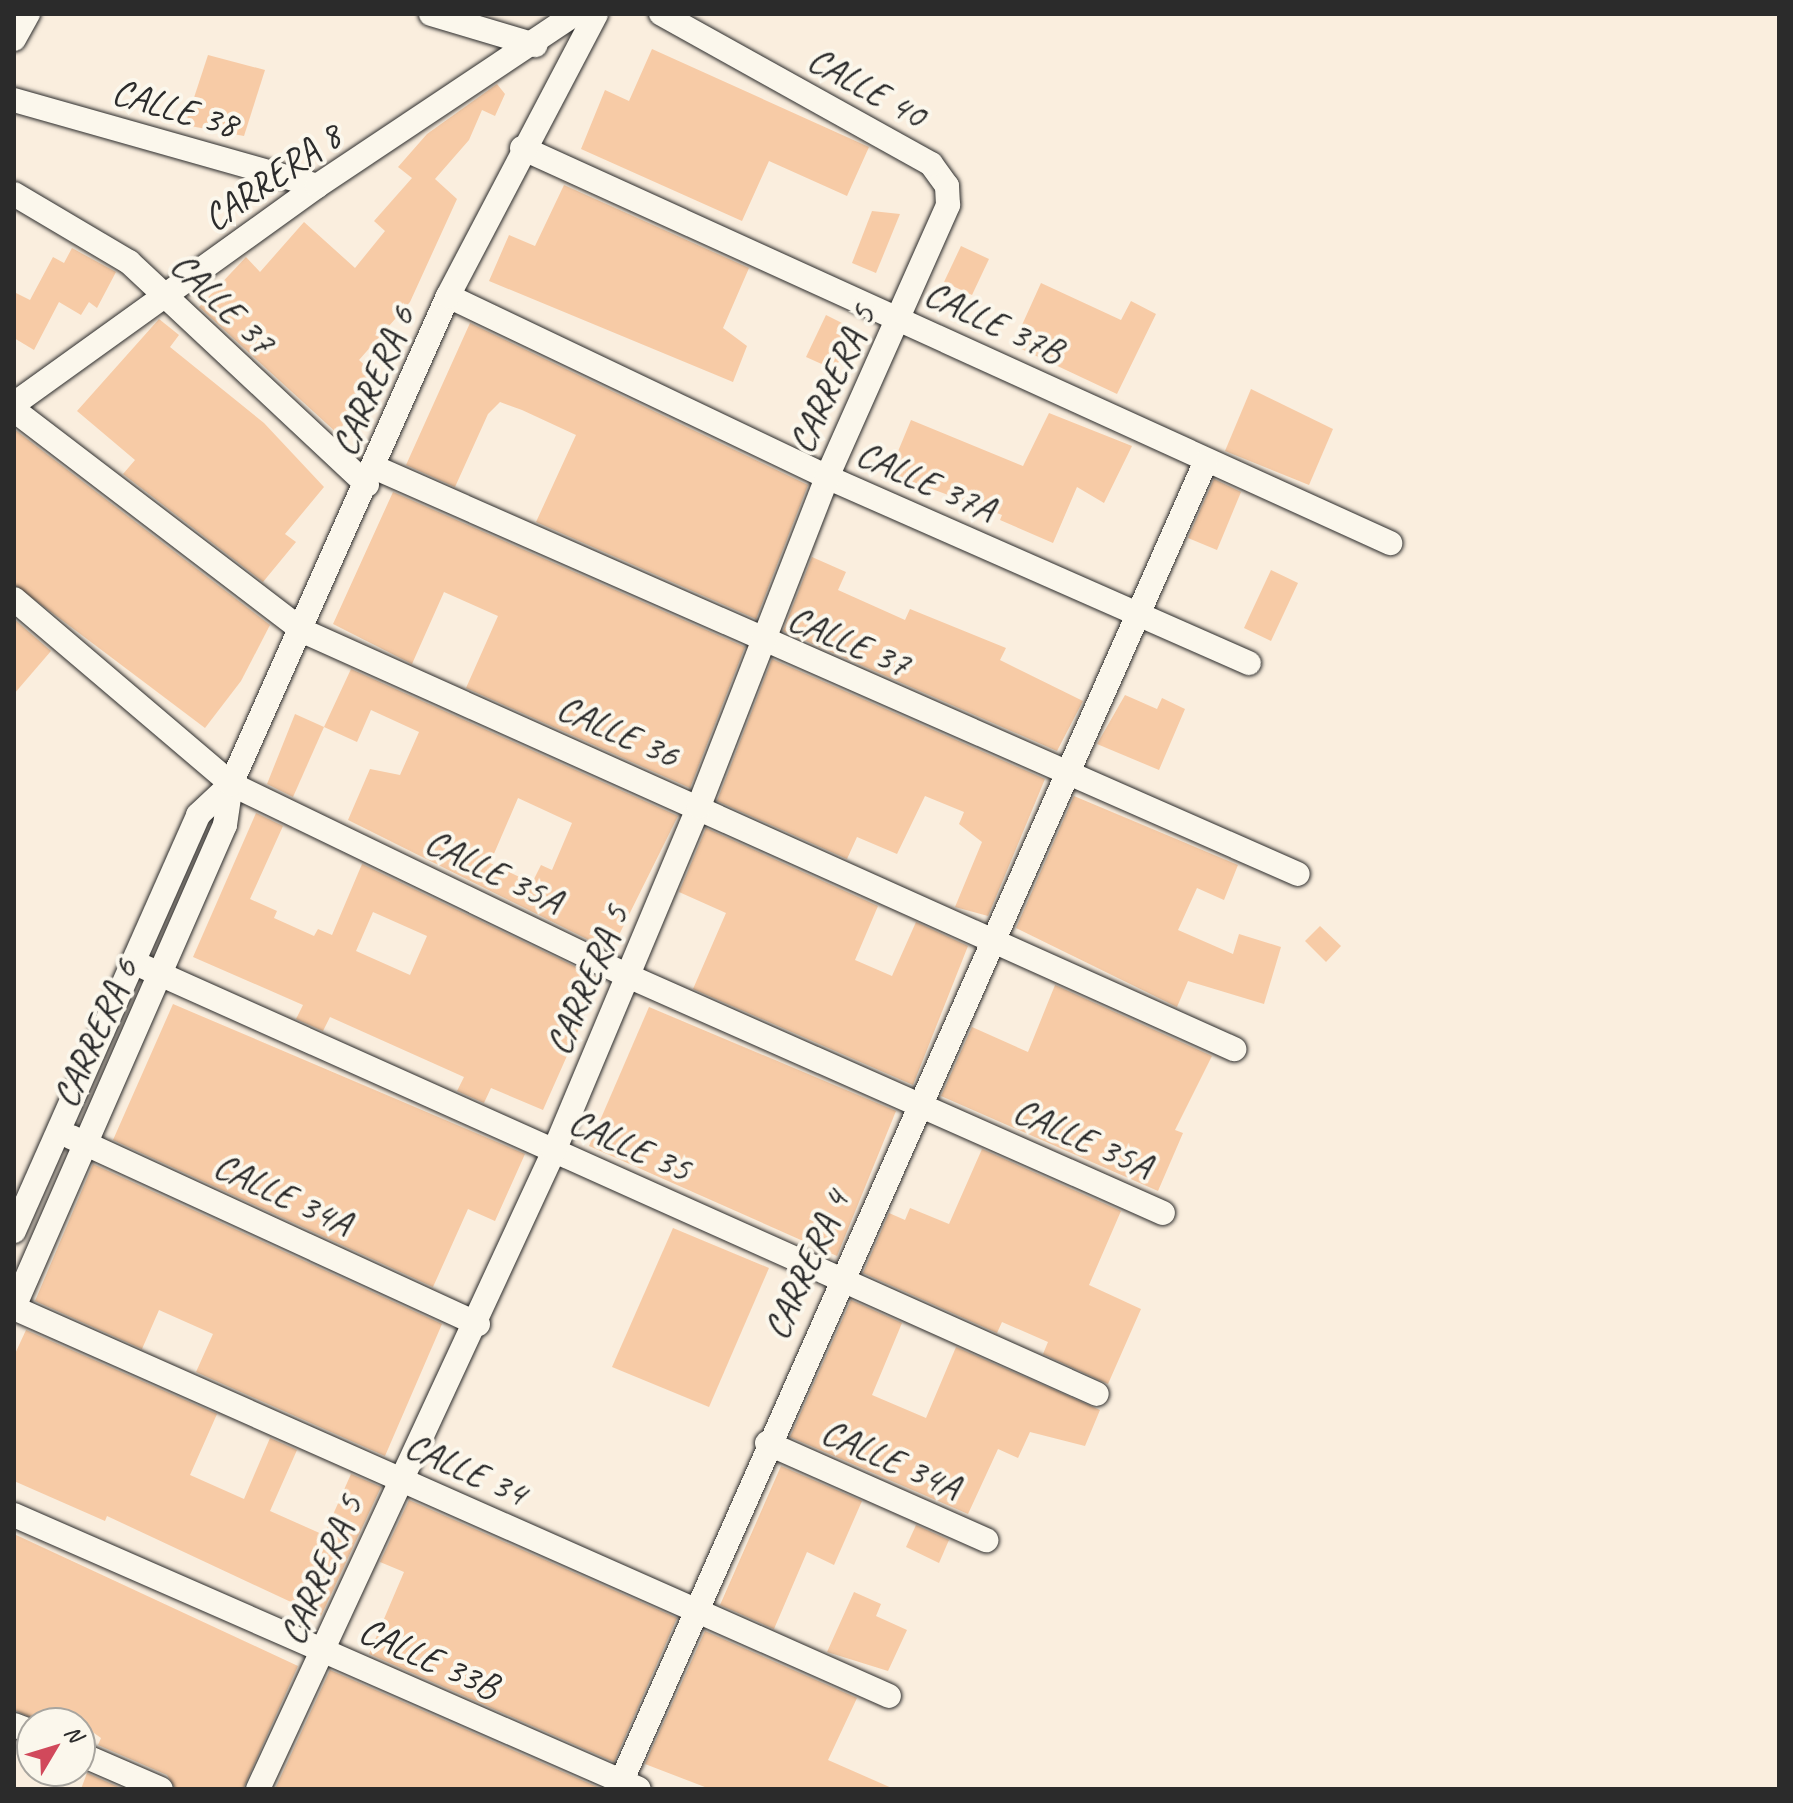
<!DOCTYPE html>
<style>
body{margin:0}
#map{position:relative;width:1793px;height:1803px;overflow:hidden;background:#faeede;font-family:Caveat,sans-serif}
div>[style]{position:absolute}
.building>*{inset:0;background:#f7cba6}
.roads{filter:drop-shadow(0 0 2px #2b2b2b) drop-shadow(0 0 2px #2b2b2b)}
.minor>*{height:24px;margin:-12px;padding:0 12px;transform-origin:12px;border-radius:12px;background:#fbf7ec}
span{translate:-50% -50%;white-space:nowrap;text-align:center;line-height:1.15;-webkit-text-stroke:8px #fbf7ec;paint-order:stroke}
.street-label{font-size:38px;color:#2b2b2b}
.frame{position:absolute;inset:0;border:16px solid #2b2b2b;pointer-events:none}
.north{position:absolute;left:16px;top:1707px;width:80px;height:80px;box-sizing:border-box;background:#fbf7ec;border:2px solid #a8a59f;border-radius:50%;rotate:52deg;font-size:22px;font-weight:700;line-height:32px;text-align:center;color:#2b2b2b}
.north::after{content:'';display:block;margin:auto;width:28px;height:36px;background:#d1495b;clip-path:polygon(50% 0,100% 100%,50% 72%,0 100%)}
</style>
<div id="map">
<div class="building">
<i style="clip-path:polygon(652px 49px,869px 147px,847px 196px,769px 161px,742px 221px,581px 149px,605px 90px,629px 101px)"></i>
<i style="clip-path:polygon(208px 55px,265px 70px,244px 136px,185px 125px)"></i>
<i style="clip-path:polygon(497px 84px,505px 94px,495px 116px,482px 110px,469px 140px,435px 179px,457px 199px,410px 302px,359px 360px,372px 372px,338px 434px,199px 307px,246px 257px,260px 272px,304px 222px,355px 268px,385px 231px,374px 221px,412px 178px,398px 167px,427px 134px)"></i>
<i style="clip-path:polygon(564px 185px,749px 268px,723px 328px,747px 346px,733px 382px,489px 281px,509px 235px,535px 246px)"></i>
<i style="clip-path:polygon(872px 211px,900px 214px,876px 273px,852px 263px)"></i>
<i style="clip-path:polygon(961px 246px,989px 259px,972px 295px,944px 282px)"></i>
<i style="clip-path:polygon(72px 248px,116px 272px,97px 308px,89px 302px,81px 315px,59px 302px,34px 350px,14px 338px,14px 292px,30px 300px,53px 257px,64px 263px)"></i>
<i style="clip-path:polygon(1041px 283px,1121px 320px,1131px 301px,1156px 314px,1117px 394px,1013px 345px)"></i>
<i style="clip-path:polygon(826px 315px,854px 329px,835px 370px,806px 357px)"></i>
<i style="clip-path:polygon(159px 319px,179px 335px,170px 347px,264px 423px,324px 487px,285px 534px,296px 542px,263px 582px,123px 474px,135px 460px,77px 411px)"></i>
<i style="clip-path:polygon(470px 323px,808px 485px,756px 619px,536px 522px,576px 435px,522px 410px,500px 402px,488px 414px,455px 487px,406px 465px)"></i>
<i style="clip-path:polygon(1251px 389px,1333px 429px,1309px 485px,1225px 451px)"></i>
<i style="clip-path:polygon(1049px 413px,1132px 446px,1104px 503px,1077px 487px,1053px 543px,1000px 520px,1002px 515px,889px 473px,911px 420px,1023px 466px)"></i>
<i style="clip-path:polygon(14px 429px,270px 625px,241px 681px,205px 728px,14px 584px)"></i>
<i style="clip-path:polygon(1214px 479px,1241px 492px,1217px 550px,1188px 538px)"></i>
<i style="clip-path:polygon(393px 492px,745px 647px,690px 788px,466px 688px,498px 616px,444px 592px,412px 664px,333px 624px)"></i>
<i style="clip-path:polygon(812px 557px,846px 572px,838px 590px,905px 620px,910px 609px,1006px 648px,1000px 660px,1083px 701px,1057px 751px,783px 631px)"></i>
<i style="clip-path:polygon(1271px 570px,1298px 583px,1271px 641px,1244px 628px)"></i>
<i style="clip-path:polygon(14px 619px,51px 651px,14px 694px)"></i>
<i style="clip-path:polygon(772px 659px,1045px 779px,988px 916px,955px 907px,982px 842px,959px 824px,964px 812px,925px 796px,897px 854px,857px 837px,847px 859px,717px 801px)"></i>
<i style="clip-path:polygon(evenodd,351px 669px,678px 816px,611px 951px,348px 820px,370px 769px,400px 775px,419px 732px,371px 710px,357px 742px,324px 727px,351px 669px,518px 798px,572px 823px,552px 870px,541px 865px,532px 883px,490px 863px,518px 798px)"></i>
<i style="clip-path:polygon(1125px 695px,1157px 709px,1162px 698px,1185px 709px,1159px 770px,1097px 744px)"></i>
<i style="clip-path:polygon(295px 714px,324px 727px,293px 797px,267px 784px)"></i>
<i style="clip-path:polygon(1074px 796px,1238px 865px,1224px 900px,1197px 888px,1178px 930px,1233px 954px,1239px 934px,1281px 947px,1264px 1004px,1188px 981px,1177px 1007px,1016px 928px)"></i>
<i style="clip-path:polygon(evenodd,256px 813px,283px 826px,250px 899px,277px 911px,274px 918px,314px 936px,318px 929px,332px 935px,362px 864px,601px 979px,543px 1110px,491px 1088px,484px 1103px,457px 1091px,464px 1077px,330px 1017px,323px 1031px,296px 1019px,303px 1005px,193px 957px,256px 813px,373px 912px,427px 936px,410px 975px,356px 951px,373px 912px)"></i>
<i style="clip-path:polygon(706px 828px,878px 906px,855px 960px,892px 976px,916px 922px,968px 946px,913px 1085px,693px 989px,726px 913px,679px 892px)"></i>
<i style="clip-path:polygon(1320px 926px,1341px 946px,1326px 962px,1305px 941px)"></i>
<i style="clip-path:polygon(1055px 985px,1212px 1056px,1175px 1130px,1183px 1133px,1158px 1191px,941px 1096px,972px 1027px,1028px 1052px)"></i>
<i style="clip-path:polygon(173px 1004px,525px 1154px,495px 1221px,468px 1209px,433px 1287px,113px 1140px)"></i>
<i style="clip-path:polygon(649px 1007px,896px 1111px,837px 1256px,589px 1146px)"></i>
<i style="clip-path:polygon(982px 1149px,1121px 1211px,1089px 1285px,1141px 1309px,1108px 1384px,1043px 1354px,1048px 1342px,1002px 1322px,997px 1333px,863px 1273px,889px 1213px,905px 1220px,910px 1208px,949px 1224px)"></i>
<i style="clip-path:polygon(93px 1164px,442px 1324px,385px 1456px,196px 1372px,213px 1334px,159px 1310px,142px 1349px,35px 1301px)"></i>
<i style="clip-path:polygon(673px 1228px,769px 1268px,709px 1407px,612px 1367px)"></i>
<i style="clip-path:polygon(851px 1300px,902px 1323px,872px 1395px,926px 1418px,956px 1347px,1100px 1410px,1085px 1446px,1030px 1432px,1018px 1458px,998px 1449px,968px 1514px,790px 1437px)"></i>
<i style="clip-path:polygon(26px 1330px,217px 1414px,190px 1475px,244px 1499px,270px 1438px,297px 1450px,270px 1511px,324px 1535px,351px 1474px,381px 1487px,321px 1616px,107px 1516px,105px 1521px,14px 1481px,14px 1356px)"></i>
<i style="clip-path:polygon(781px 1466px,862px 1501px,834px 1565px,807px 1552px,774px 1629px,720px 1605px)"></i>
<i style="clip-path:polygon(409px 1500px,677px 1618px,614px 1762px,369px 1654px,404px 1572px,380px 1562px)"></i>
<i style="clip-path:polygon(916px 1525px,949px 1540px,939px 1563px,906px 1547px)"></i>
<i style="clip-path:polygon(14px 1534px,298px 1666px,243px 1789px,176px 1789px,167px 1775px,98px 1745px,101px 1738px,80px 1723px,44px 1723px,14px 1710px)"></i>
<i style="clip-path:polygon(854px 1592px,881px 1604px,876px 1616px,907px 1630px,888px 1671px,827px 1652px)"></i>
<i style="clip-path:polygon(705px 1631px,857px 1698px,828px 1760px,894px 1789px,710px 1789px,645px 1764px)"></i>
<i style="clip-path:polygon(330px 1670px,602px 1789px,275px 1789px)"></i>
<i style="clip-path:polygon(87px 1773px,123px 1789px,81px 1789px)"></i>
</div>
<div class="roads">
<div class="minor">
<i style="left:431px;top:14px;width:109px;rotate:16.6deg"></i>
<i style="left:14px;top:39px;width:29px;rotate:-61deg"></i>
<i style="left:14px;top:100px;width:315px;rotate:15.8deg"></i>
<i style="left:522px;top:148px;width:954px;rotate:24.47deg"></i>
<i style="left:14px;top:194px;width:134px;rotate:30.6deg"></i>
<i style="left:129px;top:262px;width:326px;rotate:43.1deg"></i>
<i style="left:448px;top:296px;width:420px;rotate:25.5deg"></i>
<i style="left:827px;top:477px;width:461px;rotate:23.8deg"></i>
<i style="left:14px;top:404px;width:373px;rotate:-35.7deg"></i>
<i style="left:317px;top:186px;width:310px;rotate:-33.7deg"></i>
<i style="left:14px;top:410px;width:364px;rotate:37.4deg"></i>
<i style="left:303px;top:631px;width:1021px;rotate:24.18deg"></i>
<i style="left:376px;top:468px;width:1007px;rotate:23.77deg"></i>
<i style="left:14px;top:599px;width:285px;rotate:40.4deg"></i>
<i style="left:231px;top:784px;width:441px;rotate:25.8deg"></i>
<i style="left:628px;top:976px;width:585px;rotate:23.89deg"></i>
<i style="left:133px;top:962px;width:1056px;rotate:24.14deg"></i>
<i style="left:71px;top:1137px;width:448px;rotate:24.7deg"></i>
<i style="left:14px;top:1231px;width:455px;rotate:-66.1deg"></i>
<i style="left:198px;top:815px;width:45px;rotate:-43.2deg"></i>
<i style="left:14px;top:1307px;width:526px;rotate:-66.36deg"></i>
<i style="left:225px;top:825px;width:41px;rotate:-81.7deg"></i>
<i style="left:231px;top:784px;width:534px;rotate:-66.03deg"></i>
<i style="left:448px;top:296px;width:318px;rotate:-62.3deg"></i>
<i style="left:14px;top:1308px;width:957px;rotate:23.91deg"></i>
<i style="left:767px;top:1443px;width:240px;rotate:23.9deg"></i>
<i style="left:14px;top:1515px;width:682px;rotate:23.67deg"></i>
<i style="left:14px;top:1725px;width:19px;rotate:21deg"></i>
<i style="left:80px;top:1754px;width:88px;rotate:23.4deg"></i>
<i style="left:258px;top:1789px;width:703px;rotate:-65.11deg"></i>
<i style="left:554px;top:1151px;width:374px;rotate:-67.2deg"></i>
<i style="left:699px;top:806px;width:353px;rotate:-68.7deg"></i>
<i style="left:827px;top:477px;width:298px;rotate:-66deg"></i>
<i style="left:948px;top:205px;width:19px;rotate:-93deg"></i>
<i style="left:947px;top:186px;width:27px;rotate:-126deg"></i>
<i style="left:931px;top:164px;width:309px;rotate:-150.9deg"></i>
<i style="left:618px;top:1789px;width:1452px;rotate:-66.12deg"></i>
</div>
</div>
<div class="street-label">
<span style="left:867px;top:87px;rotate:29deg">CALLE 40</span>
<span style="left:175px;top:108px;rotate:16deg">CALLE 38</span>
<span style="left:272px;top:177px;rotate:-35deg">CARRERA 8</span>
<span style="left:223px;top:303px;rotate:44deg">CALLE 37</span>
<span style="left:994px;top:322px;rotate:25deg">CALLE 37B</span>
<span style="left:832px;top:379px;rotate:-65deg">CARRERA 5</span>
<span style="left:373px;top:381px;rotate:-67deg">CARRERA 6</span>
<span style="left:926px;top:481px;rotate:24deg">CALLE 37A</span>
<span style="left:849px;top:641px;rotate:23deg">CALLE 37</span>
<span style="left:618px;top:731px;rotate:24deg">CALLE 36</span>
<span style="left:494px;top:871px;rotate:26deg">CALLE 35A</span>
<span style="left:587px;top:980px;rotate:-67deg">CARRERA 5</span>
<span style="left:95px;top:1033px;rotate:-66deg">CARRERA 6</span>
<span style="left:1083px;top:1138px;rotate:24deg">CALLE 35A</span>
<span style="left:630px;top:1145px;rotate:24deg">CALLE 35</span>
<span style="left:283px;top:1194px;rotate:25deg">CALLE 34A</span>
<span style="left:806px;top:1265px;rotate:-66deg">CARRERA 4</span>
<span style="left:891px;top:1459px;rotate:24deg">CALLE 34A</span>
<span style="left:466px;top:1469px;rotate:24deg">CALLE 34</span>
<span style="left:321px;top:1570px;rotate:-67deg">CARRERA 5</span>
<span style="left:429px;top:1658px;rotate:24deg">CALLE 33B</span>
</div>
<div class="frame"></div>
<div class="north">N</div>
</div>
